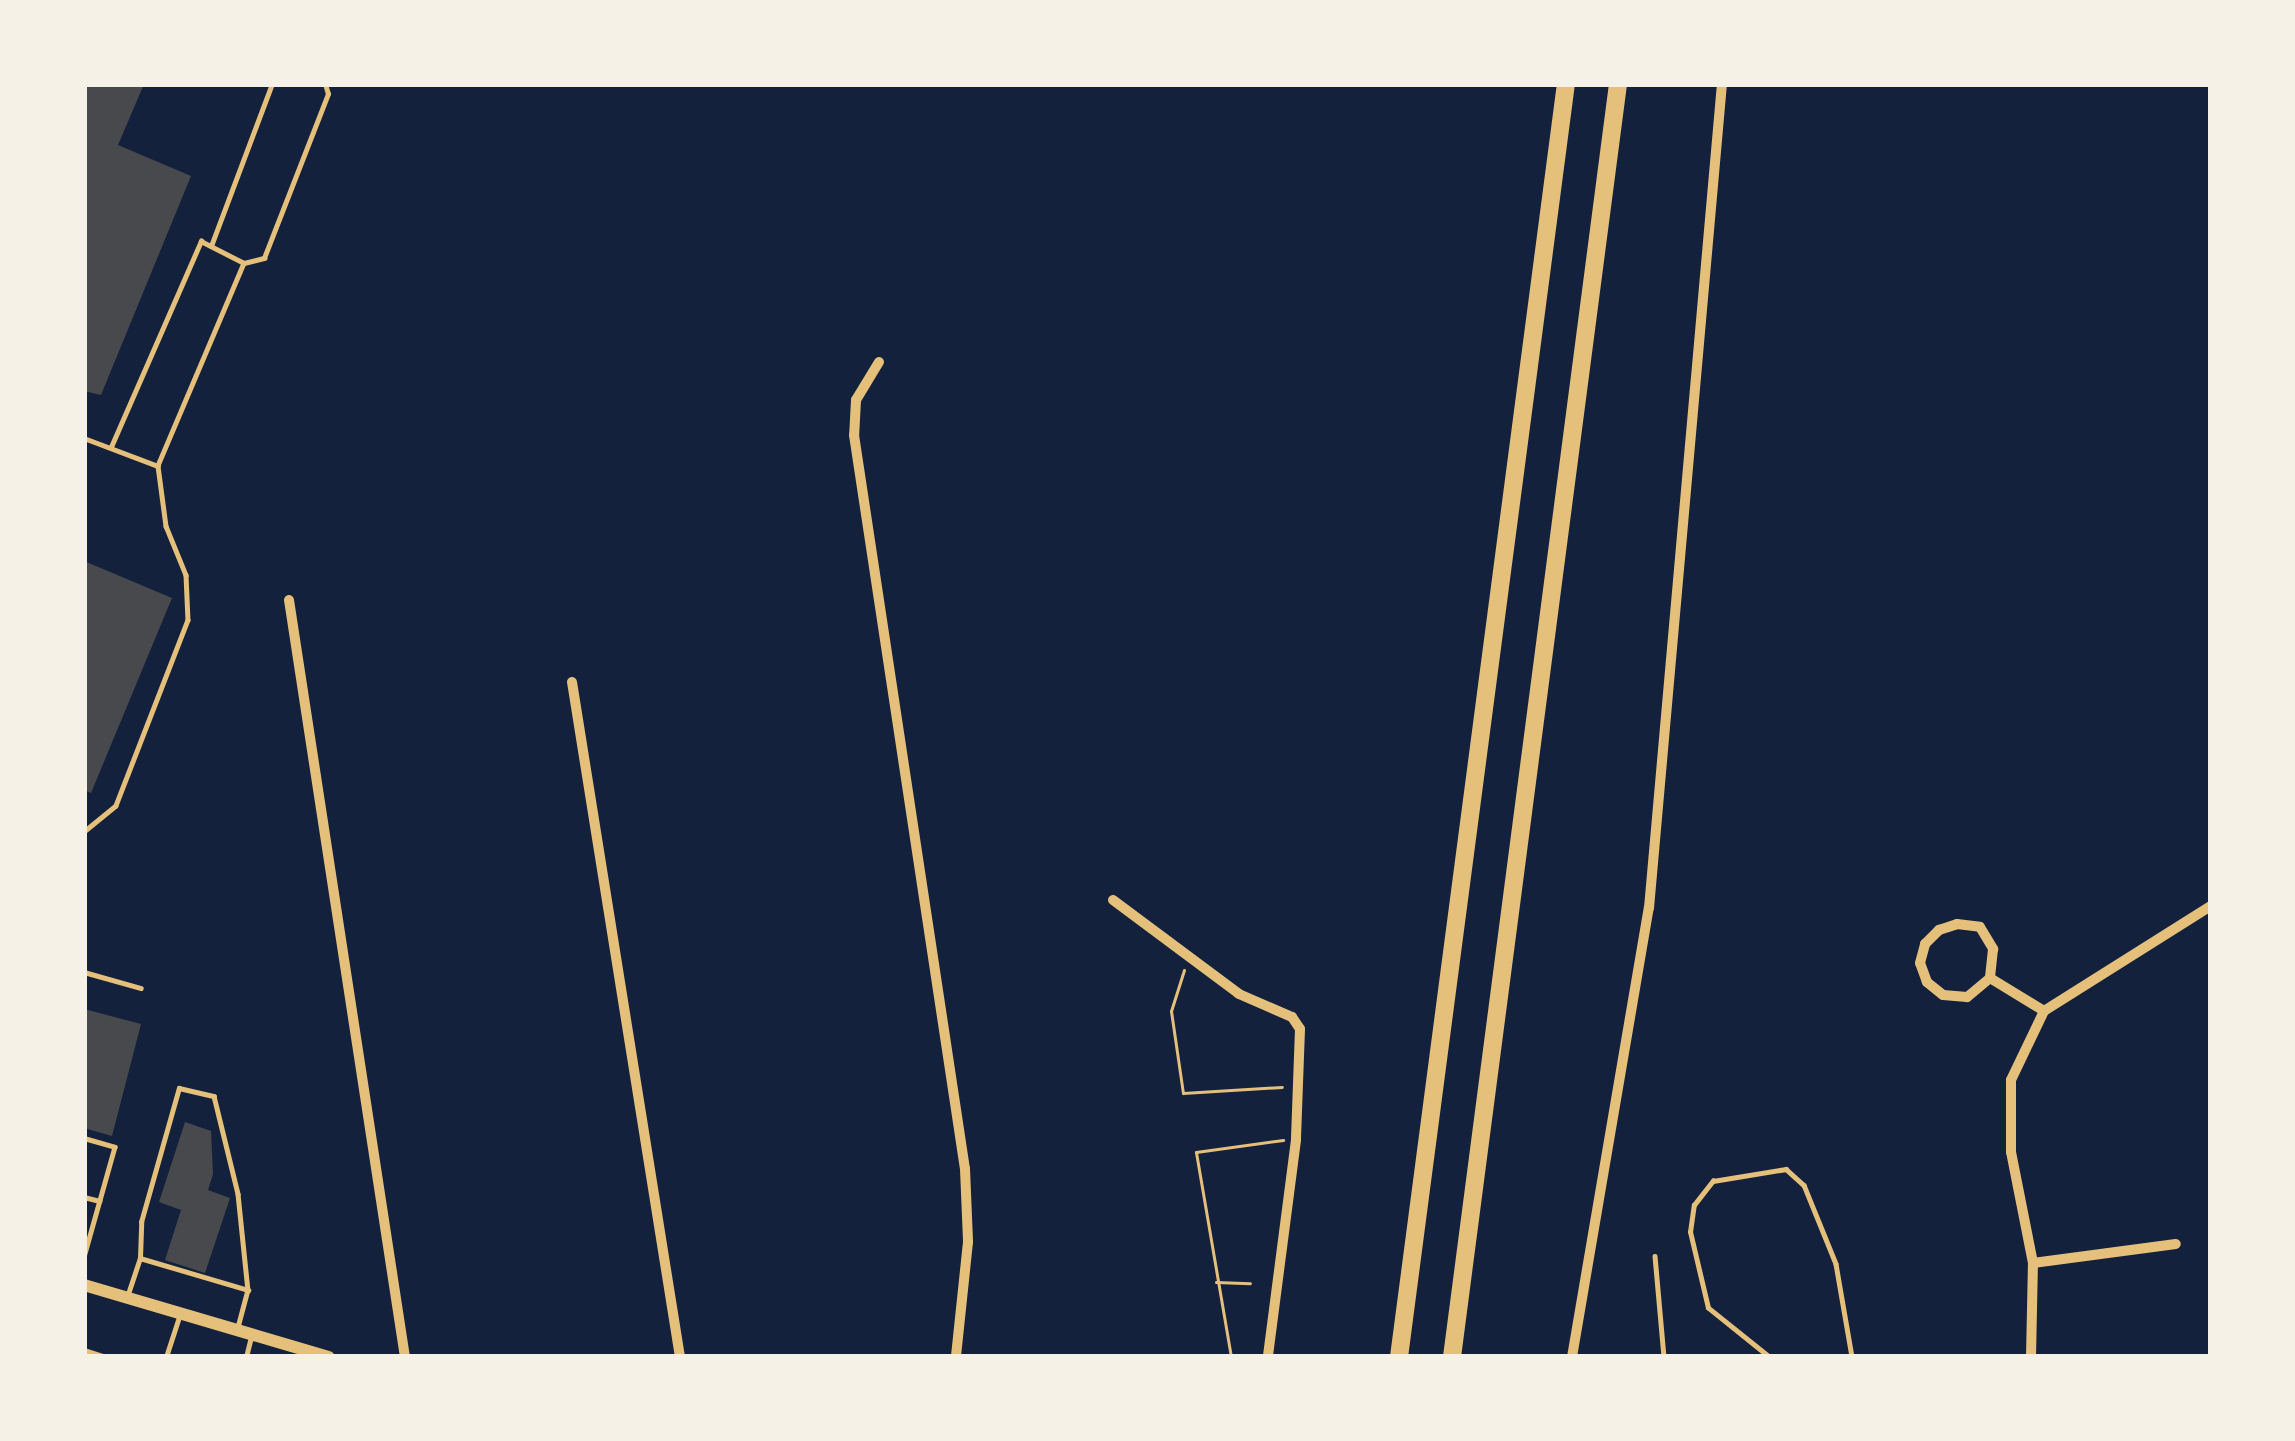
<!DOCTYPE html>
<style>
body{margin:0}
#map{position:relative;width:2295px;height:1441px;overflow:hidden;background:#14213d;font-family:"Alegreya Sans",sans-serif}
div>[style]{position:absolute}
.building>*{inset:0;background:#48494c}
.path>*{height:3px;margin:-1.5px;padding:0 1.5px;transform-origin:1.5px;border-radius:1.5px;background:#e5c07b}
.service>*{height:4.5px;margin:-2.25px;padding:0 2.25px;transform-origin:2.25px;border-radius:2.25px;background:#e5c07b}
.minor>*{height:10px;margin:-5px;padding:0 5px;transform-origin:5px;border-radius:5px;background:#e5c07b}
.tertiary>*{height:12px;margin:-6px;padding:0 6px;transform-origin:6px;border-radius:6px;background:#e5c07b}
.motorway>*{height:18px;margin:-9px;padding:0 9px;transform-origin:9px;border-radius:9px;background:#e5c07b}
span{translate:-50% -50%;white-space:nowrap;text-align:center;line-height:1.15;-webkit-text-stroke:9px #f6f1e7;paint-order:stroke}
.frame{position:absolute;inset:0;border:87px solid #f6f1e7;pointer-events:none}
</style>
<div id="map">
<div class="building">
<i style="clip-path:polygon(84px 84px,144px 84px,118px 145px,191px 176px,101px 395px,84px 391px)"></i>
<i style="clip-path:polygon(84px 561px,172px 598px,91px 793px,84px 790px)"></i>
<i style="clip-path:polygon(84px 1009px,141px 1024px,112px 1136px,84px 1128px)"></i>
<i style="clip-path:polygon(185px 1122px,211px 1131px,213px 1174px,208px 1190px,230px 1198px,205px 1273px,165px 1260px,181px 1210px,159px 1202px)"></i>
</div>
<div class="path">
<i style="left:1184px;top:970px;width:43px;rotate:107.6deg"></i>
<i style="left:1171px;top:1011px;width:83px;rotate:81.7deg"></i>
<i style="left:1183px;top:1093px;width:99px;rotate:-3.5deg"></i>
<i style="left:1216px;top:1282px;width:34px;rotate:2deg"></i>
<i style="left:1231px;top:1357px;width:208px;rotate:-99.7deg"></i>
<i style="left:1196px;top:1152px;width:88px;rotate:-7.9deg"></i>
</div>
<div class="service">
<i style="left:211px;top:246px;width:173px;rotate:-69.4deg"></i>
<i style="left:244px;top:263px;width:21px;rotate:-14deg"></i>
<i style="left:264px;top:258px;width:176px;rotate:-68.7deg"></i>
<i style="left:328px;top:94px;width:10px;rotate:-107deg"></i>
<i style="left:84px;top:438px;width:79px;rotate:20.7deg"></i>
<i style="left:158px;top:466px;width:61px;rotate:82.4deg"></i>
<i style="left:166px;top:526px;width:53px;rotate:67.8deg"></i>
<i style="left:186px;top:575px;width:45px;rotate:87.5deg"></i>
<i style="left:188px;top:620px;width:199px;rotate:111.2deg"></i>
<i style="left:116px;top:806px;width:41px;rotate:140.9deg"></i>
<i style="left:111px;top:447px;width:225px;rotate:-66.4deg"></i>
<i style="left:201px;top:241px;width:48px;rotate:27.1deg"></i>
<i style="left:244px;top:263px;width:220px;rotate:113deg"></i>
<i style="left:84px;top:972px;width:59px;rotate:15.7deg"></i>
<i style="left:84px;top:1138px;width:32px;rotate:16deg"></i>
<i style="left:115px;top:1147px;width:114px;rotate:105.7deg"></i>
<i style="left:84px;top:1197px;width:16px;rotate:14deg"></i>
<i style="left:1655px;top:1256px;width:101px;rotate:84.9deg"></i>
<i style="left:140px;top:1258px;width:36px;rotate:-88deg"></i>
<i style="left:141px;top:1222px;width:139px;rotate:-74.2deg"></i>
<i style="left:179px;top:1088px;width:36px;rotate:13deg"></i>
<i style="left:214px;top:1096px;width:101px;rotate:76.2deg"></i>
<i style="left:238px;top:1194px;width:97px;rotate:84.1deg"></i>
<i style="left:127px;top:1297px;width:41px;rotate:-71.6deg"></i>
<i style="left:140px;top:1258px;width:113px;rotate:16.5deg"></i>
<i style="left:248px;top:1290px;width:38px;rotate:105deg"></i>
<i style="left:84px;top:1350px;width:23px;rotate:18deg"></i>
<i style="left:166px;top:1357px;width:42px;rotate:-72deg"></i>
<i style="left:246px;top:1357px;width:21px;rotate:-76deg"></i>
<i style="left:1769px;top:1357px;width:78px;rotate:-141.2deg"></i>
<i style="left:1708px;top:1308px;width:78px;rotate:-103.3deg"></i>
<i style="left:1690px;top:1232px;width:27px;rotate:-82deg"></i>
<i style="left:1694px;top:1205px;width:31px;rotate:-52deg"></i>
<i style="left:1713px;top:1181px;width:74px;rotate:-9.3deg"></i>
<i style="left:1786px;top:1169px;width:24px;rotate:42deg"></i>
<i style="left:1804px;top:1185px;width:85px;rotate:67.9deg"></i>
<i style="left:1836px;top:1264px;width:94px;rotate:80.2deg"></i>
</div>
<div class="minor">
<i style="left:879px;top:362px;width:44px;rotate:121.2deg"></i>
<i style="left:856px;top:400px;width:35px;rotate:93deg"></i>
<i style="left:854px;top:435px;width:742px;rotate:81.4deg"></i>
<i style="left:965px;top:1169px;width:73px;rotate:87.6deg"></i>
<i style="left:968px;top:1242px;width:116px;rotate:96deg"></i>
<i style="left:289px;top:600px;width:766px;rotate:81.29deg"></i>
<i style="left:572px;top:682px;width:684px;rotate:80.91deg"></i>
<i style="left:1113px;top:900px;width:157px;rotate:36.7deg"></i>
<i style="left:1239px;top:994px;width:58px;rotate:23.5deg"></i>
<i style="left:1292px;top:1017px;width:14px;rotate:56deg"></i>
<i style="left:1300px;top:1029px;width:111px;rotate:92.1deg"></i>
<i style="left:1296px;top:1140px;width:219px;rotate:97.4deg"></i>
<i style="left:1990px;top:978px;width:30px;rotate:140deg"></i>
<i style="left:1967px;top:997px;width:24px;rotate:-175deg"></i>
<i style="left:1943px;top:995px;width:21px;rotate:-141deg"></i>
<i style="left:1927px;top:982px;width:20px;rotate:-110deg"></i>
<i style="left:1920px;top:963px;width:20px;rotate:-75deg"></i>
<i style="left:1925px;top:944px;width:20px;rotate:-45deg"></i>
<i style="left:1939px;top:930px;width:19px;rotate:-18deg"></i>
<i style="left:1957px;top:924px;width:23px;rotate:7deg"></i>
<i style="left:1980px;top:927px;width:26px;rotate:59deg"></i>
<i style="left:1993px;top:949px;width:29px;rotate:96deg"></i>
<i style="left:1990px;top:978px;width:63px;rotate:31.4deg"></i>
<i style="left:2033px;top:1263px;width:144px;rotate:-7.6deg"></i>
<i style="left:1572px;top:1357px;width:456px;rotate:-80.3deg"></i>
<i style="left:1649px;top:908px;width:827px;rotate:-84.94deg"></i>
<i style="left:2031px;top:1357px;width:94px;rotate:-88.8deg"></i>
<i style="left:2033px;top:1263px;width:113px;rotate:-101.2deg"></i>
<i style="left:2011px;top:1152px;width:72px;rotate:-90deg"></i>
<i style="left:2011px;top:1080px;width:76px;rotate:-64.4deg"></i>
<i style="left:2044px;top:1011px;width:197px;rotate:-32.2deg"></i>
</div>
<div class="tertiary">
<i style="left:84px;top:1285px;width:255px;rotate:16.4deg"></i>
</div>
<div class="motorway">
<i style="left:1399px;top:1357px;width:1284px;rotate:-82.53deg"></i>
<i style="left:1452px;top:1357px;width:1284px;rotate:-82.57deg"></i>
</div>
<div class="frame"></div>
</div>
